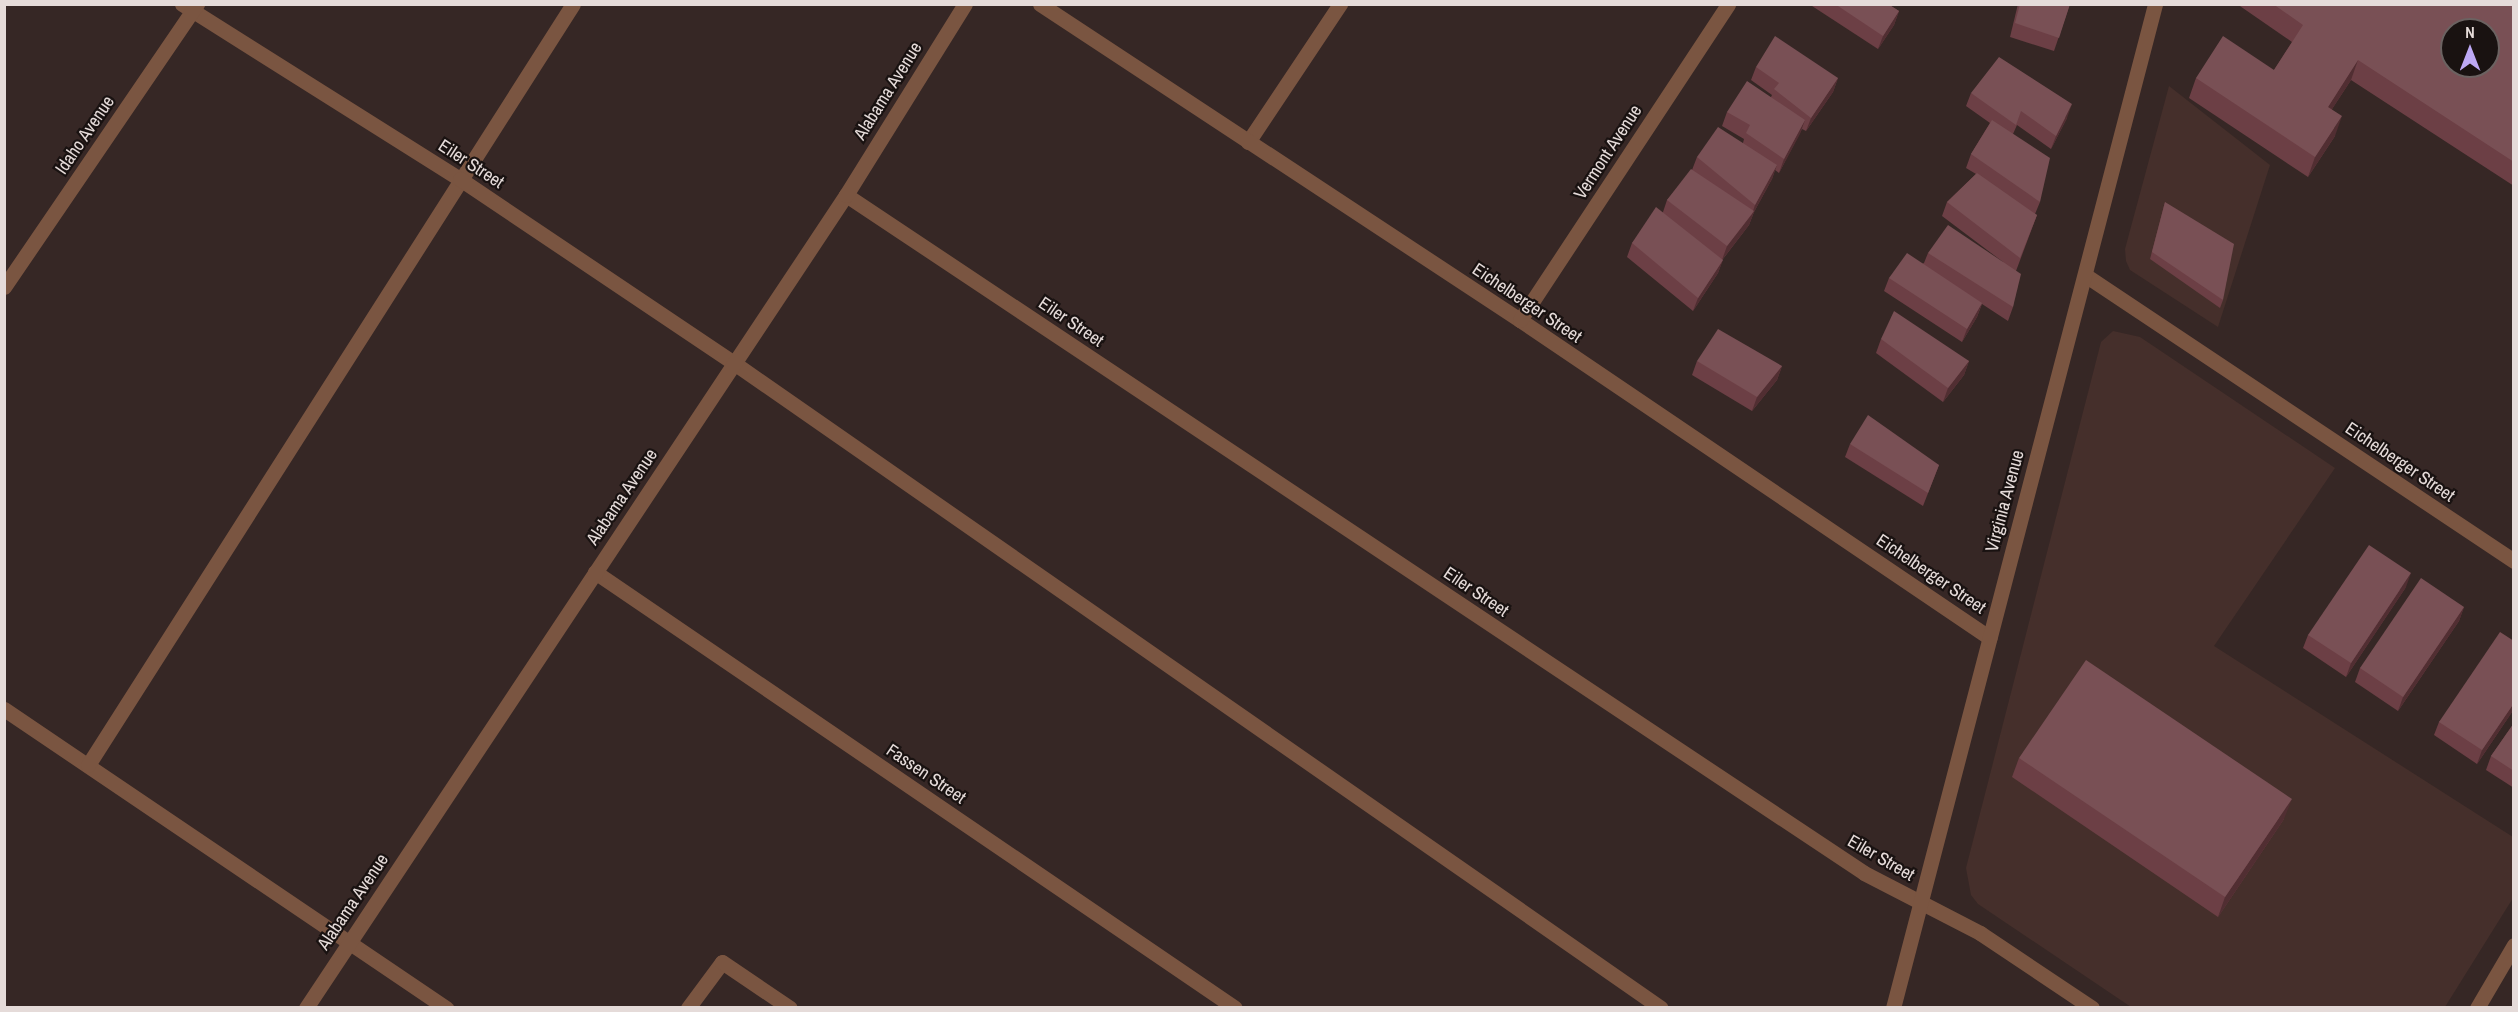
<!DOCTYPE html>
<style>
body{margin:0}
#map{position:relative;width:2518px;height:1012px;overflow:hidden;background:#362725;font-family:"Archivo Narrow",sans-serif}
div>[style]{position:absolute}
.built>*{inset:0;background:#452f2b}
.service>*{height:15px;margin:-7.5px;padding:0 7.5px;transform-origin:7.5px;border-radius:7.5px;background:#7a5541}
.minor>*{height:15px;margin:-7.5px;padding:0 7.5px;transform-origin:7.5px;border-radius:7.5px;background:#7a5541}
.tertiary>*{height:15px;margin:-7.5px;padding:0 7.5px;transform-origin:7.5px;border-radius:7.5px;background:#7a5541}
.wall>*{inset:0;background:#6c3f45}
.shaded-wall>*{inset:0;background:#512e32}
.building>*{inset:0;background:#795055}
span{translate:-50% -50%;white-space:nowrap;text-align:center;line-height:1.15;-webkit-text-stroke:4.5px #191211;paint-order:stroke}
.street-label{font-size:18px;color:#e5dbd9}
.frame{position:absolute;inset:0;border:6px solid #e5dbd9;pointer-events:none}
.north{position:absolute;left:2440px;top:18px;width:60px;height:60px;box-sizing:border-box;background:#191211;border:2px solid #6b6261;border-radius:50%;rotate:0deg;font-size:16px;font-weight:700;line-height:24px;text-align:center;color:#e5dbd9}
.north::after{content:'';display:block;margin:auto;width:21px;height:27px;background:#bda9f5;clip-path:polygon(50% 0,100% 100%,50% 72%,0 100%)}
</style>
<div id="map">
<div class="built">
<i style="clip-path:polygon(2169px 86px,2270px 165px,2218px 327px,2130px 270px,2126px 261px,2125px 249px)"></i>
<i style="clip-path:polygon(2113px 331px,2140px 337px,2335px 468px,2214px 646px,2513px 837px,2513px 898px,2445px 1007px,2131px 1007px,1978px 904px,1971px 895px,1966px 868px,2101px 342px)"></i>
</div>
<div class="service">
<i style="left:1248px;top:142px;width:166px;rotate:-56.3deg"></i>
<i style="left:734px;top:363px;width:1129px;rotate:34.83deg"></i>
<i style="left:4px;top:709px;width:534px;rotate:34.08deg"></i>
<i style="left:88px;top:765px;width:902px;rotate:-57.49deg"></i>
<i style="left:688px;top:1008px;width:57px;rotate:-53.5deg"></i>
<i style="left:722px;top:962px;width:82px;rotate:34.1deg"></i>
</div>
<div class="minor">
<i style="left:182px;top:4px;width:328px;rotate:32.2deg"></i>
<i style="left:460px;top:179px;width:330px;rotate:33.9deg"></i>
<i style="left:1040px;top:4px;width:575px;rotate:33.36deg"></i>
<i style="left:1520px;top:320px;width:567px;rotate:34.08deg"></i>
<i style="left:846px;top:195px;width:1223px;rotate:33.66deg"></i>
<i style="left:1864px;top:873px;width:131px;rotate:27.3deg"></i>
<i style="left:1980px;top:933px;width:135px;rotate:33.8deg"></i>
<i style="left:2085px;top:275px;width:516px;rotate:33.69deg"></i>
<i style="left:4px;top:287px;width:343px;rotate:-55.7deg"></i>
<i style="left:1520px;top:320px;width:378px;rotate:-56.6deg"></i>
<i style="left:595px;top:572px;width:774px;rotate:34.26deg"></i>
<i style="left:306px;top:1008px;width:976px;rotate:-56.41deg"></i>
<i style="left:846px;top:195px;width:225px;rotate:-58.1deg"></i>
<i style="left:2477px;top:1008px;width:73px;rotate:-59.6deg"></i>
</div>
<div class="tertiary">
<i style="left:1893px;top:1008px;width:1038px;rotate:-75.37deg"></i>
</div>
<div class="wall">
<i style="clip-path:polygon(1809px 4px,1888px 4px,1899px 11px,1894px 25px,1878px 49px)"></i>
<i style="clip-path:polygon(2018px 4px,2070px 4px,2054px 51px,2010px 37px)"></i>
<i style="clip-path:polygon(2237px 4px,2514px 4px,2514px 186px,2351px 80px,2332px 109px,2335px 136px,2308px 177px,2189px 98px,2196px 78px,2274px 70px,2292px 42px)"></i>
<i style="clip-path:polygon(1756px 67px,1838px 78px,1833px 92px,1806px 131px,1802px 129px,1779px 173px,1775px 170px,1772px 179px,1754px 212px,1749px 225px,1723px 259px,1718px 273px,1693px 311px,1627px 257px,1632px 243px,1663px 212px,1667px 200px,1692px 170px,1697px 157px,1743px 143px,1744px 139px,1722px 126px,1727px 112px,1771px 97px,1772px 95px,1751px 80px)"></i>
<i style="clip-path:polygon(1971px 93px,2067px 118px,2051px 149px,2017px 125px,2013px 134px,2040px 202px,2035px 214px,2037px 215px,2016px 271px,2013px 307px,2008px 321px,1982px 304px,1977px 317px,1962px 342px,1884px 291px,1889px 278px,1924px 263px,1928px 253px,2003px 262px,1942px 216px,1947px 202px,1976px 174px,1966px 168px,1971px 154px,1990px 123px,1966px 106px)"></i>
<i style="clip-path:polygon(2165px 202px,2223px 300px,2220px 308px,2150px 259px)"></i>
<i style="clip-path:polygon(1881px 339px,1969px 361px,1964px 375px,1943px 402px,1876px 353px)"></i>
<i style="clip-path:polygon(1697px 361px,1782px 366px,1777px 380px,1752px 411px,1692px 375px)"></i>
<i style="clip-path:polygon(1850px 444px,1939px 465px,1923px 506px,1845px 457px)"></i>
<i style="clip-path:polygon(2406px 587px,2346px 677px,2303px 648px,2308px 635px)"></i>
<i style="clip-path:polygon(2464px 607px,2459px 621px,2398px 711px,2355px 682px,2360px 668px)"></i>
<i style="clip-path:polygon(2514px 641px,2514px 709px,2477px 764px,2434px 735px,2439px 722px)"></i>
<i style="clip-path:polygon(2514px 723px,2514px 788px,2486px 770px,2491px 756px)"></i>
<i style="clip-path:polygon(2019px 758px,2284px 819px,2218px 917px,2012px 777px)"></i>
</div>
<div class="shaded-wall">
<i style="clip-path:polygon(1899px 11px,1894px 25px,1878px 49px,1883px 36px)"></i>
<i style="clip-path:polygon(2358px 60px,2351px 80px,2321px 126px,2328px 107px)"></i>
<i style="clip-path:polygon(1838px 78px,1833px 92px,1806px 131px,1811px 118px)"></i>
<i style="clip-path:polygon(2072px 104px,2067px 118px,2051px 149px,2056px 136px)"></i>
<i style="clip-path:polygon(2342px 116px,2335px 136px,2308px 177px,2315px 157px)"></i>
<i style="clip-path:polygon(1805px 120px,1800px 134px,1779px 173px,1784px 159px)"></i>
<i style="clip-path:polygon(1777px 165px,1772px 179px,1754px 212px,1749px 225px,1722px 260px,1727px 246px,1752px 214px,1755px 205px)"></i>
<i style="clip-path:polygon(1723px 260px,1718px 273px,1693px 311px,1698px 298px)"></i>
<i style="clip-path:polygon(1982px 303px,1977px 317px,1962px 342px,1967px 329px)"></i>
<i style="clip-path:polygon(1969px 361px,1964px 375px,1943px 402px,1948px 388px)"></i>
<i style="clip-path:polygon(1782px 366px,1777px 380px,1752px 411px,1757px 397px)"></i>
<i style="clip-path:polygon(2411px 573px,2406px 587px,2346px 677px,2351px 663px)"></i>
<i style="clip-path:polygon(2464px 607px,2459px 621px,2398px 711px,2403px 697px)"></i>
<i style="clip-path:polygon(2514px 703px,2514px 709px,2477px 764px,2482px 750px)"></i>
<i style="clip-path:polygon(2292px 799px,2284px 819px,2218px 917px,2225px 897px)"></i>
</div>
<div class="building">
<i style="clip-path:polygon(1835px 4px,1888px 4px,1899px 11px,1883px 36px)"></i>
<i style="clip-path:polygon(2020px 4px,2070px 4px,2059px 38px,2015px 23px)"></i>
<i style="clip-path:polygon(evenodd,2273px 4px,2514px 4px,2514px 162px,2358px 60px,2328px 107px,2342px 116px,2315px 157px,2196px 78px,2223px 36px,2274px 70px,2303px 25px,2273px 4px,2452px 30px,2488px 30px,2488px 66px,2452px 66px,2452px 30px)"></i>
<i style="clip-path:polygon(1775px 36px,1838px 78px,1811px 118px,1774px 89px,1779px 83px,1756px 67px)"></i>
<i style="clip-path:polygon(1999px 57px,2072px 104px,2056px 136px,2021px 111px,2016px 125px,1971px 93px)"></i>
<i style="clip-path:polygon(1747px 81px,1805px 120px,1784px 159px,1746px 133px,1750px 125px,1727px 112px)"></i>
<i style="clip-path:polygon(1992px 120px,2050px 158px,2040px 202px,1971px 154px)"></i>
<i style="clip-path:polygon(1718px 127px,1777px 165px,1755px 205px,1697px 157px)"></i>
<i style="clip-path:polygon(1691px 169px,1754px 211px,1727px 246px,1667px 200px)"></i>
<i style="clip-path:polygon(1977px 173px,2037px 215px,2020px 258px,1947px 202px)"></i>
<i style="clip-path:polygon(2165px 202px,2234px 244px,2223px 300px,2152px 252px)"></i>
<i style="clip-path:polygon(1656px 207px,1723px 260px,1698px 298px,1632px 243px)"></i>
<i style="clip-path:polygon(1948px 225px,2021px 274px,2013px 307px,1928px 253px)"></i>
<i style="clip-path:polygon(1907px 253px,1982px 303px,1967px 329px,1889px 278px)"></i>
<i style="clip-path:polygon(1894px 311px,1969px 361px,1948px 388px,1881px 339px)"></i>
<i style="clip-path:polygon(1718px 329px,1782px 366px,1757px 397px,1697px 361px)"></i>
<i style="clip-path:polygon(1868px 415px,1939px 465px,1928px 493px,1850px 444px)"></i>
<i style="clip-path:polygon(2369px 545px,2411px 573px,2351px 663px,2308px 635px)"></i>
<i style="clip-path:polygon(2421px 578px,2464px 607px,2403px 697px,2360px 668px)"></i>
<i style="clip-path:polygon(2500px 632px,2514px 641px,2514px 703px,2482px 750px,2439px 722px)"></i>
<i style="clip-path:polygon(2086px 660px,2292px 799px,2225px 897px,2019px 758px)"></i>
<i style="clip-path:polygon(2514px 723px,2514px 771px,2491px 756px)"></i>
</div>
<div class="street-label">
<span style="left:888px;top:91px;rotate:-58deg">Alabama Avenue</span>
<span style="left:85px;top:135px;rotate:-56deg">Idaho Avenue</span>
<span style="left:1608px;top:152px;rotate:-57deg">Vermont Avenue</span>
<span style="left:471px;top:164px;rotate:33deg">Eiler Street</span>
<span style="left:1527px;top:303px;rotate:34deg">Eichelberger Street</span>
<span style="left:1071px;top:322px;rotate:34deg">Eiler Street</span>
<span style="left:2400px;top:462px;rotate:34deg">Eichelberger Street</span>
<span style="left:622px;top:497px;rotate:-56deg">Alabama Avenue</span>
<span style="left:2005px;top:501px;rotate:-75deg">Virginia Avenue</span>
<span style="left:1931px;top:574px;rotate:34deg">Eichelberger Street</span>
<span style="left:1476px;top:592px;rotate:34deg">Eiler Street</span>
<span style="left:926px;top:774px;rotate:34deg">Fassen Street</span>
<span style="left:1881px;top:858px;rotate:30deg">Eiler Street</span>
<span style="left:353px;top:902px;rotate:-56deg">Alabama Avenue</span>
</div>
<div class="frame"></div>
<div class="north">N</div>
</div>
